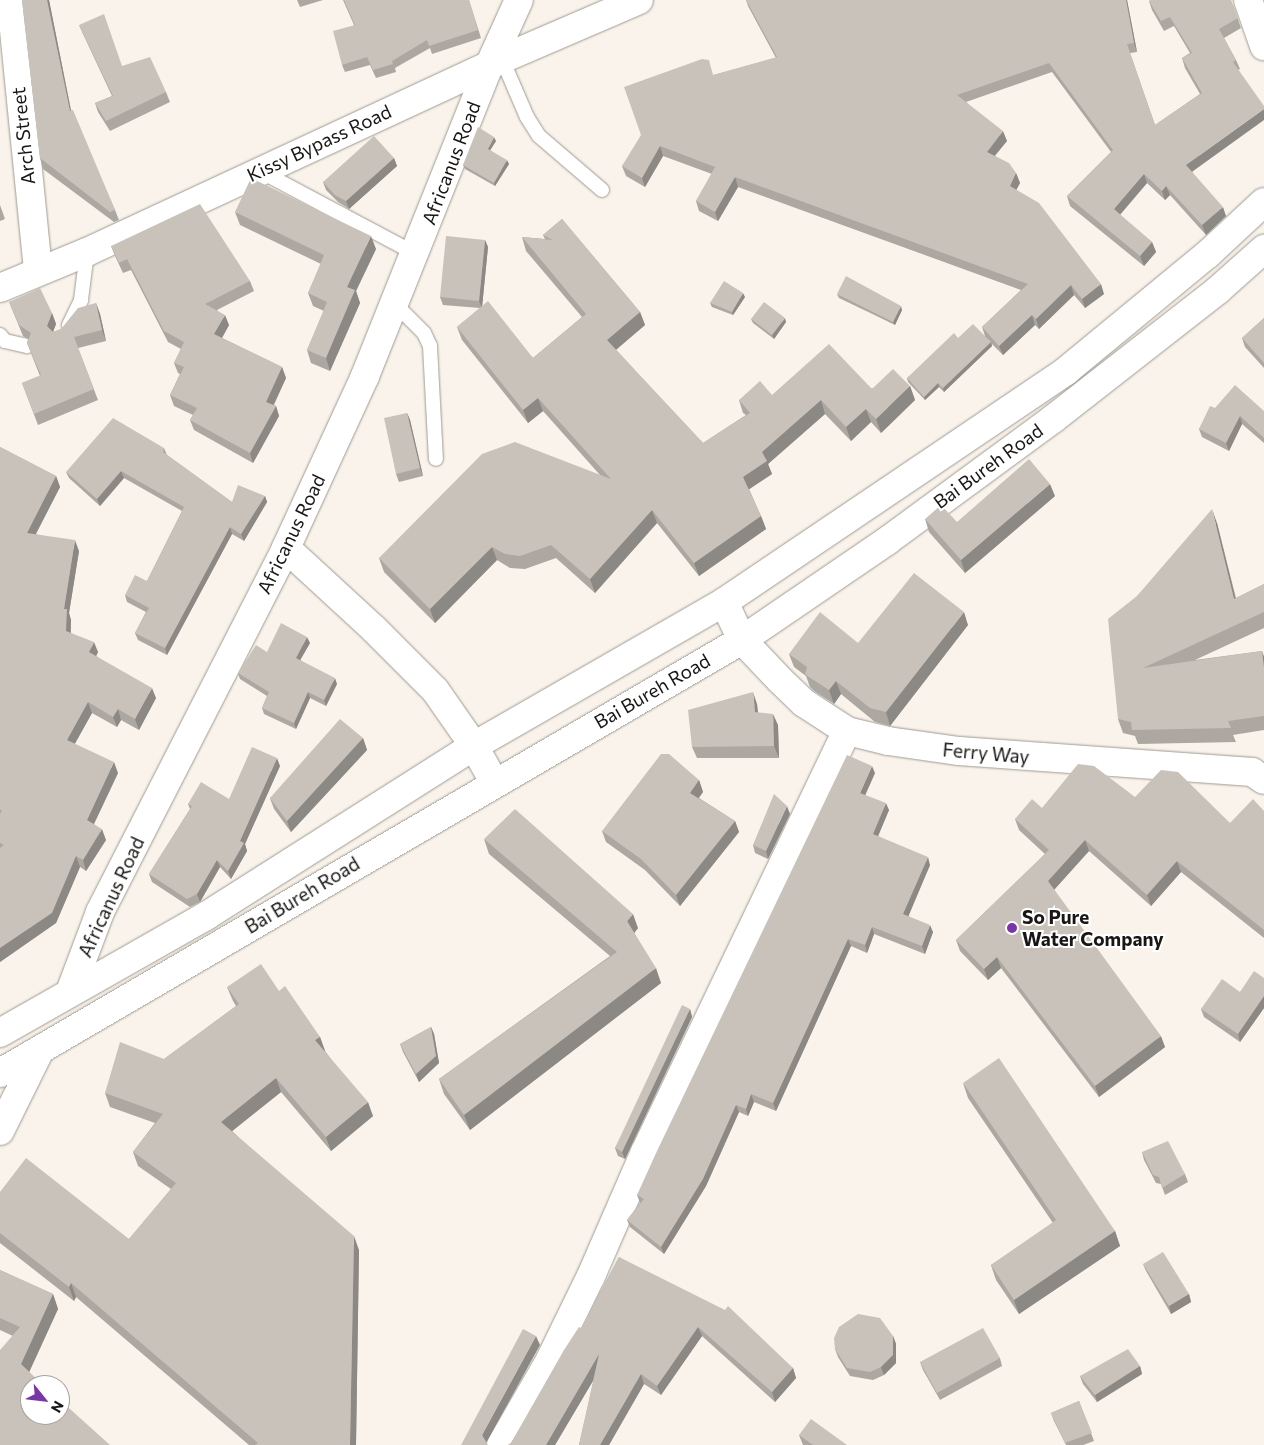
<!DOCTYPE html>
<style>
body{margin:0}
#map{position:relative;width:1264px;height:1445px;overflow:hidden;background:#f9f3eb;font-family:Commissioner,sans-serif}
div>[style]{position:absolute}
.roads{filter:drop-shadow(0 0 1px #9f9a92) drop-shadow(0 0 1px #9f9a92)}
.service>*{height:14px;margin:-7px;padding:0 7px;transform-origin:7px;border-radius:7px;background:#fff}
.minor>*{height:28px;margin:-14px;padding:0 14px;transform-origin:14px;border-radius:14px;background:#fff}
.secondary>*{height:28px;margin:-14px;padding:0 14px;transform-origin:14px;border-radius:14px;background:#fff}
.trunk>*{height:28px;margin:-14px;padding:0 14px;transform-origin:14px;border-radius:14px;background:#fff}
.wall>*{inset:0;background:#aca7a1}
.shaded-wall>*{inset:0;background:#8c8883}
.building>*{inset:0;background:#c8c2bb}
.dots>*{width:14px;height:14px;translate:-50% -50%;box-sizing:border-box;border:2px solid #fff;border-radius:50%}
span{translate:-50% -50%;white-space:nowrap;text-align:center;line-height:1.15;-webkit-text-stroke:4px #fff;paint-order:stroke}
.street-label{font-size:19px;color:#191715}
.poi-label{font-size:19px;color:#191715;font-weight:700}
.left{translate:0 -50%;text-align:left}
.north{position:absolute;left:20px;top:1375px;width:50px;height:50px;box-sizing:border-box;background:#fff;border:1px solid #a3a2a1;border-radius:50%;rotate:119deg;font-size:14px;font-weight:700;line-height:20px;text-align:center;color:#191715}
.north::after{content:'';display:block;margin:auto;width:18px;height:22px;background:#7a36a9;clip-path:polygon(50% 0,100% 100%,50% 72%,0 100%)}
</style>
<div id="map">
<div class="roads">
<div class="service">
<i style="left:502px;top:59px;width:63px;rotate:66.7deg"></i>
<i style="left:527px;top:117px;width:22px;rotate:58deg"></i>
<i style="left:539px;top:136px;width:83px;rotate:40.6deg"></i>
<i style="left:260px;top:171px;width:177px;rotate:28deg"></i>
<i style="left:395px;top:304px;width:41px;rotate:45deg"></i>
<i style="left:424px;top:333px;width:14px;rotate:65deg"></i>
<i style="left:430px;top:346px;width:113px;rotate:87deg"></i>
<i style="left:69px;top:325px;width:28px;rotate:-64deg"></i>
<i style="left:81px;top:300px;width:48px;rotate:-82.9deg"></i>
<i style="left:0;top:335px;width:8px;rotate:50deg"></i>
<i style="left:5px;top:341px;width:23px;rotate:13deg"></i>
</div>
<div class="minor">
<i style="left:11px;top:0;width:273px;rotate:84.3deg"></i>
<i style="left:1248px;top:0;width:49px;rotate:70.8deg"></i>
<i style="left:286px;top:548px;width:120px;rotate:42.6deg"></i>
<i style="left:374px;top:629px;width:86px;rotate:45deg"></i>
<i style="left:435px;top:690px;width:68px;rotate:55.1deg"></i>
<i style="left:474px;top:746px;width:41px;rotate:60.9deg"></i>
<i style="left:724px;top:602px;width:42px;rotate:64.7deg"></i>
<i style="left:742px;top:640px;width:55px;rotate:46.5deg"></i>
<i style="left:780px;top:680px;width:33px;rotate:44deg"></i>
<i style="left:804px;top:703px;width:51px;rotate:33.1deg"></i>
<i style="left:847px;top:731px;width:42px;rotate:13.7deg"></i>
<i style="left:888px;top:741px;width:72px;rotate:8deg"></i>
<i style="left:959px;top:751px;width:294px;rotate:4.1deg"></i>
<i style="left:1252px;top:772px;width:14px;rotate:34deg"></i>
<i style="left:70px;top:992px;width:85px;rotate:-69.4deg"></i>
<i style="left:100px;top:912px;width:409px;rotate:-62.9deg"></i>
<i style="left:286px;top:548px;width:189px;rotate:-65.3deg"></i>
<i style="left:365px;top:376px;width:334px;rotate:-68.2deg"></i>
<i style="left:489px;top:66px;width:72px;rotate:-65.6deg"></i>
<i style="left:0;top:1131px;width:90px;rotate:-63.7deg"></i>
<i style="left:501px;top:1445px;width:98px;rotate:-60deg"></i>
<i style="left:550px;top:1360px;width:93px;rotate:-64deg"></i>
<i style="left:591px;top:1276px;width:135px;rotate:-66.5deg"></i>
<i style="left:645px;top:1152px;width:467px;rotate:-64.4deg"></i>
</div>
<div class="secondary">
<i style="left:0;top:288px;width:94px;rotate:-22.5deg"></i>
<i style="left:87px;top:252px;width:458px;rotate:-24.9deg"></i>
<i style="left:502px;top:59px;width:149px;rotate:-23.3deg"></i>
</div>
<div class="trunk">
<i style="left:0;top:1033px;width:237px;rotate:-29.6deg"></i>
<i style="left:206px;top:916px;width:317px;rotate:-32.4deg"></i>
<i style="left:474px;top:746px;width:289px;rotate:-29.9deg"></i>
<i style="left:724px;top:602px;width:413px;rotate:-34deg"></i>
<i style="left:1066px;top:371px;width:184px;rotate:-39.5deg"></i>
<i style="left:1208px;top:254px;width:76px;rotate:-42.9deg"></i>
<i style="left:0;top:1073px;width:859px;rotate:-30.27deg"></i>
<i style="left:742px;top:640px;width:176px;rotate:-34.3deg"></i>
<i style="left:887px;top:541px;width:206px;rotate:-36.3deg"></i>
<i style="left:1053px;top:419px;width:209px;rotate:-38deg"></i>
<i style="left:1218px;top:290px;width:62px;rotate:-41.7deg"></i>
</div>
</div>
<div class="wall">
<i style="clip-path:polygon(22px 0,49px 0,71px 110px,115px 210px,119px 220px,114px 222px,43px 169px,40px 158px)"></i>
<i style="clip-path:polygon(297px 0,323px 0,300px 7px)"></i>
<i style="clip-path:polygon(343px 0,469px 0,481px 38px,432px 54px,430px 48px,395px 68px,396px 72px,376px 78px,370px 65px,345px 72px,342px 65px,354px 25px)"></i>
<i style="clip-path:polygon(746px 0,1127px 0,1137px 52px,1130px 53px,1155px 125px,1200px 94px,1185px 68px,1182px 58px,1190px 53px,1174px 26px,1164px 31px,1152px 10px,1149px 1px,1233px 5px,1241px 28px,1224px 38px,1236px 60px,1240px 69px,1238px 70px,1192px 172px,1226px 216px,1206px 235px,1170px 195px,1165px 200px,1147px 183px,1120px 215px,1152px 242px,1156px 252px,1144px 266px,1070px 206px,1067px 196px,1111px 152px,1052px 72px,966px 102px,1007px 141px,995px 156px,1016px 173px,1020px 183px,1016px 190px,1104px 294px,1085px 308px,1074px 295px,1039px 329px,1035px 325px,1003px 355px,991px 343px,992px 346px,944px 392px,939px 387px,925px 400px,908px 382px,907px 378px,958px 338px,985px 336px,982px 327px,1021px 290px,738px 187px,718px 221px,699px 211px,696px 201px,712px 174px,663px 156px,645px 187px,626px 176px,622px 166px,714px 75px,776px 58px,748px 6px)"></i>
<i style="clip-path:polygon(79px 25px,122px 66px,166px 92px,170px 102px,110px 131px,98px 112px,95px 103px,112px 96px,83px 34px)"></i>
<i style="clip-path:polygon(496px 141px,490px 150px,509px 164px,495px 186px,465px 169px,463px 165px)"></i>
<i style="clip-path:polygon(394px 158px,397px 166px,349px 209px,338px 202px,326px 190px,323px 182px)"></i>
<i style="clip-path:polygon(0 205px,5px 219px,0 221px)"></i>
<i style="clip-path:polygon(235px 212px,376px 249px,356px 291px,360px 303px,330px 371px,311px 363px,307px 350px,324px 311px,313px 306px,308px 293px,321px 264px,240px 225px)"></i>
<i style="clip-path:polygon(562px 219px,640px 312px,645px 325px,616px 350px,703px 443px,746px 415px,743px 413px,739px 400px,772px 395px,910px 386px,915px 400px,881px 433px,871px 422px,851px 441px,825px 414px,768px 464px,772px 474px,749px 489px,761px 516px,766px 529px,699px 576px,657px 523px,595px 593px,556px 558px,525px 569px,510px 568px,497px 560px,435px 623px,384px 572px,379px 558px,600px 475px,543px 411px,528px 423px,462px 340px,457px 327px,480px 308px,443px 305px,440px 297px,485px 240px,488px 247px,482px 306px,533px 358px,582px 317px,526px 251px,522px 237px,545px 239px,543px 235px)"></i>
<i style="clip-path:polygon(111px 246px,250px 281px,254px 291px,217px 310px,229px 325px,222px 338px,282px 367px,286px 378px,274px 405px,276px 406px,279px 416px,253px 463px,194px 430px,190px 420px,193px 415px,174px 406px,170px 395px,180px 374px,178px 373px,174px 363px,181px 349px,168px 342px,131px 270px,123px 273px,115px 256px)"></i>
<i style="clip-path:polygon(837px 294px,902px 310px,895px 325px,839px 298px)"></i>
<i style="clip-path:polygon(745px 297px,733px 315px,712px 307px,710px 303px)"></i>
<i style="clip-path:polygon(9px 302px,52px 313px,56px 324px,53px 332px,61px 329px,96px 303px,100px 314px,106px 341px,78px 348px,98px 400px,38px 425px,22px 383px,40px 376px,27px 343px,28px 339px,23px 336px)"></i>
<i style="clip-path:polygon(1264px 318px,1264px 368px,1245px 347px,1242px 338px)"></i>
<i style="clip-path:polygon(751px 319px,786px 322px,774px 339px,753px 323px)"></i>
<i style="clip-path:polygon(1215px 408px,1264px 411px,1264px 443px,1242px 424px,1229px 451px,1202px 437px,1199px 429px)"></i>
<i style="clip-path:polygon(407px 413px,410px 420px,423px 476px,399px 482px,396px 474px)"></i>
<i style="clip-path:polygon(0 447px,56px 476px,60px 487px,36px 534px,79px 551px,69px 613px,71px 620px,71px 633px,98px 652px,96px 656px,156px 698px,139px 730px,121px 720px,117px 727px,92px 713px,74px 744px,118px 773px,94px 824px,106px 840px,86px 871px,80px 867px,56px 923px,0 962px)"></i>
<i style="clip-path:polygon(164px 448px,167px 455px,232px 502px,265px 496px,267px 502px,244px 541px,232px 534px,167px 655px,138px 640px,135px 633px,146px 612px,127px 602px,125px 595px,147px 581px,182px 511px,124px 478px,100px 506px,69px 478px,66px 472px)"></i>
<i style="clip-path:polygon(1055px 496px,965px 573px,929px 532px,925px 519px,957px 522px)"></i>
<i style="clip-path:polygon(1217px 523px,1236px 598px,1264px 584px,1264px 628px,1195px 660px,1262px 651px,1264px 657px,1264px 730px,1233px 735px,1236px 742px,1138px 744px,1135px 736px,1123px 733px,1118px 719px,1137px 596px)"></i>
<i style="clip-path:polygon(968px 625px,890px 726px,875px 722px,841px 694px,834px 704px,814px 691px,810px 687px,806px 676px,794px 667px,789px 654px,858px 643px)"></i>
<i style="clip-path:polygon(310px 643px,300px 660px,337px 684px,326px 706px,310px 698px,296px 729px,264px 714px,262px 708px,267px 696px,240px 679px,238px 673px,267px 652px)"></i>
<i style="clip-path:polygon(757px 704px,758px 713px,778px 725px,779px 758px,697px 758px,692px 747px)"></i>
<i style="clip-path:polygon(363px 738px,367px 750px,291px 832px,274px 809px,270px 798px)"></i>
<i style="clip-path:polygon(280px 766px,245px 844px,247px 851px,231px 879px,220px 867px,200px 902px,190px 907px,152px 882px,149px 874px,190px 809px,188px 804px,229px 799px)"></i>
<i style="clip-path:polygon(875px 773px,865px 795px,889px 810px,878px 836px,930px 865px,908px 916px,933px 932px,925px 954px,874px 934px,867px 953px,851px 946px,776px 1111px,754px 1102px,748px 1116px,739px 1112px,706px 1186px,664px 1254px,630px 1227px,627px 1220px,640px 1203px,637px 1195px)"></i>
<i style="clip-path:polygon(699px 780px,703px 792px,699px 798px,735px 821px,739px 832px,680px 906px,645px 870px,606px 842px,602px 831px)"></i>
<i style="clip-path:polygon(1135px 797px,1230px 823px,1264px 811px,1264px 938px,1181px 872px,1151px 906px,1089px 851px,1054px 890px,1165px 1047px,1099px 1097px,1001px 968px,988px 980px,960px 951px,956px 940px,1045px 854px,1019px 830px,1015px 819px,1042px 808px)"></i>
<i style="clip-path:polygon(790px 814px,768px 859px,755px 853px,753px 845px)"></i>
<i style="clip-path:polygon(484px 839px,638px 928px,634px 933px,661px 983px,470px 1130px,444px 1094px,439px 1079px,610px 956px,489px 854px)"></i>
<i style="clip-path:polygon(1264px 978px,1264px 1008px,1240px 1042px,1204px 1017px,1201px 1009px,1240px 992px)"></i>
<i style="clip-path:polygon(227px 987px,279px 991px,320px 1037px,325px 1051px,373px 1116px,331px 1151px,281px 1092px,232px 1131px,359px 1250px,356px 1445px,249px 1445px,76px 1297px,74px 1301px,0 1243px,0 1192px,129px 1239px,171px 1189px,138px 1166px,133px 1152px,155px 1123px,110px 1107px,105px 1093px,164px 1059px,236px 1006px,233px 1001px)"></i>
<i style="clip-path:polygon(690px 1009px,692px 1017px,625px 1159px,618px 1156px,615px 1148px)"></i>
<i style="clip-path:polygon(431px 1027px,434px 1034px,439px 1063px,419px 1082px,403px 1052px,400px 1044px)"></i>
<i style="clip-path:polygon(963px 1083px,1115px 1231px,1120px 1246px,1019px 1314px,996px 1280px,991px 1265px,1053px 1223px,968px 1098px)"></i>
<i style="clip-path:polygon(1142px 1152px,1185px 1174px,1188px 1182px,1165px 1195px,1161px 1184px,1156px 1183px,1144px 1160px)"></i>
<i style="clip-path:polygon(619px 1257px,793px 1368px,796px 1378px,775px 1402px,702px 1336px,661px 1395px,644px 1384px,609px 1445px,579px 1445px,594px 1379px,555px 1445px,508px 1445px,511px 1443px,581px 1328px)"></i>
<i style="clip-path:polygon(1143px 1264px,1189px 1294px,1191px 1302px,1171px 1314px,1146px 1271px)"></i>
<i style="clip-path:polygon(0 1270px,53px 1294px,58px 1309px,29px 1372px,0 1445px,13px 1336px,0 1330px)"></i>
<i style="clip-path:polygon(893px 1336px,896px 1344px,896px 1363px,884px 1375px,873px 1380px,850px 1376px,838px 1357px,835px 1349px)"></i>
<i style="clip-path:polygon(1000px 1358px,1002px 1366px,940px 1400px,923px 1370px,920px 1362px)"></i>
<i style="clip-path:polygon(1140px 1366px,1142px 1374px,1097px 1402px,1083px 1384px,1080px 1376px)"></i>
<i style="clip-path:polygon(1079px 1401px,1094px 1441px,1083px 1445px,1066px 1445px,1054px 1421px,1051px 1413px)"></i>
<i style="clip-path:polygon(799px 1435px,847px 1445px,803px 1445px)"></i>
</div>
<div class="shaded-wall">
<i style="clip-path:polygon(47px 0,49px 0,73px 121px,70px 111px)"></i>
<i style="clip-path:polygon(1126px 0,1127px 0,1137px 52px,1134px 43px)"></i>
<i style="clip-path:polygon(1264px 109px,1264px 120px,1189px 174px,1186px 165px)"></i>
<i style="clip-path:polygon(1003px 131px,1007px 141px,990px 161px,987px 152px)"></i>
<i style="clip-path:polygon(494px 137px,496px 141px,489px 152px,488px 149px)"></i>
<i style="clip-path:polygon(660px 146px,663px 156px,645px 187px,642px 178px)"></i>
<i style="clip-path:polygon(394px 158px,397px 166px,349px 209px,346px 201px)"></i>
<i style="clip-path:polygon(507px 160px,509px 164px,495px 186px,494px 183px)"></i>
<i style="clip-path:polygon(1016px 173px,1020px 183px,1013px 196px,1010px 186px)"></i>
<i style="clip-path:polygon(1144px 174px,1147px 183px,1117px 218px,1114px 209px)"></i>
<i style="clip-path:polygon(735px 177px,738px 187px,718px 221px,715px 212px)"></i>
<i style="clip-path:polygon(1166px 186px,1170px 195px,1165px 200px,1162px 191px)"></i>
<i style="clip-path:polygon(1223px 207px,1226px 216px,1206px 235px,1202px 225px)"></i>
<i style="clip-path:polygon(371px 236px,376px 249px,356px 291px,360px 303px,330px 371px,326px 358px,347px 287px)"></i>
<i style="clip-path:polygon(485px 240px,488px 247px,482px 308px,479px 301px)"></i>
<i style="clip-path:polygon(1152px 242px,1156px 252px,1144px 266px,1140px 256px)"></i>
<i style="clip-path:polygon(1101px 284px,1104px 294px,1085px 308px,1082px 299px)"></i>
<i style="clip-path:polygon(1071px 285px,1074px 295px,1039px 329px,1036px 319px)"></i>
<i style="clip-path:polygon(743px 293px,745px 297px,733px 315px,732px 312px)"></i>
<i style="clip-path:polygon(96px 303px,100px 314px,106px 341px,102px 330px)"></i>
<i style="clip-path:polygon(901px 306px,902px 310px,895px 325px,893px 322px)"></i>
<i style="clip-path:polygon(640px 312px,645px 325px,612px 353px,607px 340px)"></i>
<i style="clip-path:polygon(52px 313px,56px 324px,51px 337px,47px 326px)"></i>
<i style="clip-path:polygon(225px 315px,229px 325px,218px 345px,214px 334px)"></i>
<i style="clip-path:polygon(1032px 315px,1035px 325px,1003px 355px,999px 346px)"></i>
<i style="clip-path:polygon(785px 318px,786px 322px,774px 339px,772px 335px)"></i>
<i style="clip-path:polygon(991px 342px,992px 346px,944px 392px,943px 388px)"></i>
<i style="clip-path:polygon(282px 367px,286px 378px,270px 412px,266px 402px)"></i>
<i style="clip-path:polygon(938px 383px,939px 387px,925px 400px,924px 397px)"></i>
<i style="clip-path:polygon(910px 386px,915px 400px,881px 433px,876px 419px)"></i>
<i style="clip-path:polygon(538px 398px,543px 411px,528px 423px,523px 410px)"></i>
<i style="clip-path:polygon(821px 400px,825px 414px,768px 464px,772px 474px,748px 490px,743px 477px,762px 452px)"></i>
<i style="clip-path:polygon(276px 406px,279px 416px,253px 463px,250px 453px)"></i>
<i style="clip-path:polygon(866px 409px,871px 422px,851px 441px,846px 427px)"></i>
<i style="clip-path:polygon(407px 413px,410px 420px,423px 476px,420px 468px)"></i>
<i style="clip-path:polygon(1240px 416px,1242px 424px,1229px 451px,1226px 443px)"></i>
<i style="clip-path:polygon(121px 471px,124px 478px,100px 506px,97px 499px)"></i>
<i style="clip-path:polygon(56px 476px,60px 487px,31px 543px,27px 533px)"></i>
<i style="clip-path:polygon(1050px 484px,1055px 496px,965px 573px,961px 560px)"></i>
<i style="clip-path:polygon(265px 496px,267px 502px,244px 541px,241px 534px)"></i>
<i style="clip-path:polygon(1212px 509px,1217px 523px,1239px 613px,1234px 599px)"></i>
<i style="clip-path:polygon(652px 510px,657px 523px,595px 593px,590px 579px)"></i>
<i style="clip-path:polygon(761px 516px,766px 529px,699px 576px,694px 563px)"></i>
<i style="clip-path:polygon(230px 527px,232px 534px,167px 655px,165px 648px)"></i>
<i style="clip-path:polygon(75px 540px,79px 551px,69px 613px,71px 620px,70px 642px,66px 631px,64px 609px)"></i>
<i style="clip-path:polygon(492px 547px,497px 560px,435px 623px,430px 609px)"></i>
<i style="clip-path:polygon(964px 612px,968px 625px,890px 726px,886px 712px)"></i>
<i style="clip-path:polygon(307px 637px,310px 643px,298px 664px,296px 658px)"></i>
<i style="clip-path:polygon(94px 642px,98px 652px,93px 663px,89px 652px)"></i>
<i style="clip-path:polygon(1262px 651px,1264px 657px,1264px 669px)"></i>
<i style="clip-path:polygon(335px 678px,337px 684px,326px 706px,324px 700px)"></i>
<i style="clip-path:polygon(836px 681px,841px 694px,834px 704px,829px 690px)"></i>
<i style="clip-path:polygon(152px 688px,156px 698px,139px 730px,135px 719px)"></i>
<i style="clip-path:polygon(308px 692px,310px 698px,296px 729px,294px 723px)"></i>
<i style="clip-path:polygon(753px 692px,757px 704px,759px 724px,755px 712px)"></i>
<i style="clip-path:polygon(88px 702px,92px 713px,71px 751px,67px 740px)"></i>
<i style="clip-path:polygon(118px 709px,121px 720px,117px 727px,113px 717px)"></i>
<i style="clip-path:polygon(773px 714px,778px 725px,779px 758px,774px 746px)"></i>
<i style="clip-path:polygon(363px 738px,367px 750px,291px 832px,287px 821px)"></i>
<i style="clip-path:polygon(277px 758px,280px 766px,245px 844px,247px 851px,231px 879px,228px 871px,240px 841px)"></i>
<i style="clip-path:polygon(114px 762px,118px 773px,91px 830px,87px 820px)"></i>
<i style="clip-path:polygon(872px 766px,875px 773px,863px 800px,860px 793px)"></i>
<i style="clip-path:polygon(699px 780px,703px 792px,694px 804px,690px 793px)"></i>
<i style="clip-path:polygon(886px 803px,889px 810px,876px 841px,873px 834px)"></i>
<i style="clip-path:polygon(787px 806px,790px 814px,768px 859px,766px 851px)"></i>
<i style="clip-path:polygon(735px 821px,739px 832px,680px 906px,676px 895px)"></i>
<i style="clip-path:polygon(102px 829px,106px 840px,86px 871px,83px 860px)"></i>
<i style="clip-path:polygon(1085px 840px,1089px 851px,1052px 892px,1048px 881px)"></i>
<i style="clip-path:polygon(76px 856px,80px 867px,56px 923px,0 962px,0 948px)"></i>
<i style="clip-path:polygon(928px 857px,930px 865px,906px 922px,903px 914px)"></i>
<i style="clip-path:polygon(217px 860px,220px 867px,200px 902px,197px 894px)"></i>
<i style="clip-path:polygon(1177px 861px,1181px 872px,1151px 906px,1147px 895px)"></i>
<i style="clip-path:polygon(633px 914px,638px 928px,632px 936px,627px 921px)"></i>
<i style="clip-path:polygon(930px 925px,933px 932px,925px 954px,922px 946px)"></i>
<i style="clip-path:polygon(872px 927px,874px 934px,867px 953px,865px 945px)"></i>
<i style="clip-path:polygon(848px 939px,851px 946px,776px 1111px,773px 1103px)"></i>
<i style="clip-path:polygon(997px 957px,1001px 968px,988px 980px,984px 969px)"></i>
<i style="clip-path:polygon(656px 968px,661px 983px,470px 1130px,464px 1115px)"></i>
<i style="clip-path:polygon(1264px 996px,1264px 1008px,1240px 1042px,1238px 1034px)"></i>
<i style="clip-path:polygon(690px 1009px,692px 1017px,625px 1159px,622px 1152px)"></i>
<i style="clip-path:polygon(431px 1027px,434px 1034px,439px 1063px,419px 1082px,416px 1074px)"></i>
<i style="clip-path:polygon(1161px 1036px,1165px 1047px,1099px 1097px,1095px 1086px)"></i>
<i style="clip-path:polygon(320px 1037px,325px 1051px,320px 1054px,315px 1040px)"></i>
<i style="clip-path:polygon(276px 1078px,281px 1092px,226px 1136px,221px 1122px)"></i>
<i style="clip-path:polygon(751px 1094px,754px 1102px,748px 1116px,746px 1109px)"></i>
<i style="clip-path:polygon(368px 1102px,373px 1116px,331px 1151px,326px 1137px)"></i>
<i style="clip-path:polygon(736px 1105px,739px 1112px,706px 1186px,664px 1254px,661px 1247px)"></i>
<i style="clip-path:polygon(1115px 1231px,1120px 1246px,1019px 1314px,1014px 1300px)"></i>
<i style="clip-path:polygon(354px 1236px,359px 1250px,356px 1445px,350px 1445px)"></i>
<i style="clip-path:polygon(71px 1283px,76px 1297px,74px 1301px,69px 1287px)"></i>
<i style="clip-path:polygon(53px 1294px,58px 1309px,26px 1379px,21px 1364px)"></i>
<i style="clip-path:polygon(1189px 1294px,1191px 1302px,1171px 1314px,1169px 1306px)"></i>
<i style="clip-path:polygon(698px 1327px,702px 1336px,661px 1395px,657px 1386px)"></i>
<i style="clip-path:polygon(536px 1336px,540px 1345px,485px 1445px,482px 1435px)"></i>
<i style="clip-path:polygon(893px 1336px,896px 1344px,896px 1363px,884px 1375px,881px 1367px)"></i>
<i style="clip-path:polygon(599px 1354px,603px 1364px,555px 1445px,546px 1445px)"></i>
<i style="clip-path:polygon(1140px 1366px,1142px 1374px,1097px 1402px,1095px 1395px)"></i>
<i style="clip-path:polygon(793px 1368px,796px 1378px,775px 1402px,772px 1392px)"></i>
<i style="clip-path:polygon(641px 1374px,644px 1384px,609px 1445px,600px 1445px)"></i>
</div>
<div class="building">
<i style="clip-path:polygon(22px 0,47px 0,70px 111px,73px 110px,115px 210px,110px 212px,40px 158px)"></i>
<i style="clip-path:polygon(344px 0,469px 0,478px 30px,429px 46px,427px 40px,392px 61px,393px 64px,373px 70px,367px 57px,342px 65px,333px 31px,355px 25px)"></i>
<i style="clip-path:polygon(746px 0,1126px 0,1134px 43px,1127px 44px,1155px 125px,1202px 93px,1182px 58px,1192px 53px,1170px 17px,1161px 21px,1149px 1px,1150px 0,1231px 0,1238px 18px,1219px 29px,1236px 60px,1233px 62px,1264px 106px,1264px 109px,1186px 165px,1223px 207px,1202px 225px,1166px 186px,1162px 191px,1144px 174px,1114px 209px,1152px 242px,1140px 256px,1067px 196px,1113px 150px,1049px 63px,957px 95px,1003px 131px,987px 152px,1009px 163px,1016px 173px,1010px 186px,1039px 203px,1101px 284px,1082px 299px,1071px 285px,1036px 319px,1032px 315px,999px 346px,982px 327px,1028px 284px,735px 177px,715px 212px,696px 201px,715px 167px,660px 146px,642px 178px,622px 166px,641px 135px,624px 87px,702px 59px,709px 60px,713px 75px,777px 57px)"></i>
<i style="clip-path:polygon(104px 14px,122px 66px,150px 57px,166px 92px,106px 121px,95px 103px,113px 96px,79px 25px)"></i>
<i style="clip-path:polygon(478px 127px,494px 137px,488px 149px,507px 160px,494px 183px,463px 165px)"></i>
<i style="clip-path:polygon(374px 136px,394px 158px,346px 201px,335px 195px,323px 182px)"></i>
<i style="clip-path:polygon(251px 178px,371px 236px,347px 287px,355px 290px,326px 358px,307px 350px,327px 302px,308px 293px,324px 255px,235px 212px)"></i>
<i style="clip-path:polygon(200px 204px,250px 281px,205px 304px,225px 315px,214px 334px,282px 367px,266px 402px,276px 406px,250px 453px,190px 420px,197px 408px,170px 395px,184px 367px,174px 363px,184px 342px,164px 331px,127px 259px,119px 263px,111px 246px)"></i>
<i style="clip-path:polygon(562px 219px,640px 312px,607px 340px,703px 443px,750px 413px,739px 400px,760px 381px,772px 395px,829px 344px,872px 389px,893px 369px,910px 386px,876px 419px,866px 409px,846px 427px,821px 400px,762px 452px,767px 461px,743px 477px,761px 516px,694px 563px,652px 510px,590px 579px,551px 545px,520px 556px,505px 554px,492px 547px,430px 609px,379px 558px,482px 454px,515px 442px,611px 479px,538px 398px,523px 410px,457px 327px,488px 301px,533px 358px,586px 314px,522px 237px,553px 240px,543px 235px)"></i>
<i style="clip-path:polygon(446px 236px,485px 240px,479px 301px,440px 297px)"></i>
<i style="clip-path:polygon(846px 276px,901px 306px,893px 322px,837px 294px)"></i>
<i style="clip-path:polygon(724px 281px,743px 293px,732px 312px,710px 303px)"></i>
<i style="clip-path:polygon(40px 288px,52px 313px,47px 326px,53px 332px,61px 329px,78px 308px,96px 303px,102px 330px,74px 337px,94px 389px,34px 414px,22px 383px,41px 375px,27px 343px,31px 333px,19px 325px,9px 302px)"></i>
<i style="clip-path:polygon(764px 302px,785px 318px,772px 335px,751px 319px)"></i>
<i style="clip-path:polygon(1264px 318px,1264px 363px,1242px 338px)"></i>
<i style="clip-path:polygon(973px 324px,991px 342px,943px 388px,938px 383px,924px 397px,907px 378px,954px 333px,958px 338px)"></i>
<i style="clip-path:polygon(1235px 385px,1264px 411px,1264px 438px,1240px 416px,1226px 443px,1199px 429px,1210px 406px,1215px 408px)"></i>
<i style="clip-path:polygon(407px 413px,420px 468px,396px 474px,384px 418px)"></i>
<i style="clip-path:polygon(113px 418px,164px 448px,163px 452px,232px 502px,238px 485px,265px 496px,241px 534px,230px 527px,165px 648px,135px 633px,149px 608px,125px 595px,135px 575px,147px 581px,184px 507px,121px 471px,97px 499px,66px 472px)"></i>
<i style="clip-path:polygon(0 447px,56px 476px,27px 533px,75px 540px,64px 609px,67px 609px,66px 631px,94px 642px,89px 652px,152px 688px,135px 719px,118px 709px,113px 717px,88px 702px,67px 740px,114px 762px,87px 820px,102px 829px,83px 860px,76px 856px,52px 913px,0 948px,0 848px,4px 845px,0 843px,0 814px,2px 810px,0 810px)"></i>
<i style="clip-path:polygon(1029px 459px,1050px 484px,961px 560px,925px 519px,941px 505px,957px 522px)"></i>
<i style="clip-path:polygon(1212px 509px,1234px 599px,1264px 584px,1264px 612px,1143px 668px,1262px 651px,1264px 668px,1264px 716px,1228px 721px,1231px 728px,1132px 730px,1131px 722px,1118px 719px,1108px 619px,1137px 596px)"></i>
<i style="clip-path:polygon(914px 573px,964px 612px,886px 712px,870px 708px,836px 681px,829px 690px,809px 677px,805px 674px,807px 667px,789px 654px,820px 612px,858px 643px)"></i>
<i style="clip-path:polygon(281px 623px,307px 637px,296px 658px,335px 678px,324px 700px,308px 692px,294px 723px,262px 708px,269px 692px,238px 673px,256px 645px,267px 652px)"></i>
<i style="clip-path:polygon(753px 692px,755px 712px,773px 714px,774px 746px,692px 747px,688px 710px)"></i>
<i style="clip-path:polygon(340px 719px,363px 738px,287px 821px,270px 798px)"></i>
<i style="clip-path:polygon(252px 747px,277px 758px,240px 841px,244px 843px,228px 871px,217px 860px,197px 894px,187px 899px,149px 874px,192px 806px,188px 804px,201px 782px,229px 799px)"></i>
<i style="clip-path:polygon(661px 754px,669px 754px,699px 780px,690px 793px,735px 821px,676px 895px,641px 859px,602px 831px)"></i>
<i style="clip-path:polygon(847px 755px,872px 766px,860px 793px,886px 803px,873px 834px,928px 857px,903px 914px,930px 925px,922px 946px,872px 927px,865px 945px,848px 939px,773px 1103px,751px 1094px,746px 1109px,736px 1105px,703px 1179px,661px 1247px,627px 1220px,644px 1199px,637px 1195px,657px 1151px)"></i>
<i style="clip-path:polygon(1078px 764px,1094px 766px,1135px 797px,1161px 770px,1178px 772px,1230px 823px,1253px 799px,1264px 811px,1264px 930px,1177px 861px,1147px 895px,1085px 840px,1048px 881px,1161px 1036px,1095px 1086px,997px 957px,984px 969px,956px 940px,1049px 850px,1015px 819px,1032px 799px,1042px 808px)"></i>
<i style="clip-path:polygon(774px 794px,787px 806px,766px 851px,753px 845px)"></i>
<i style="clip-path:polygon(515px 809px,633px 914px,627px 921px,656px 968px,464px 1115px,439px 1079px,617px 952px,484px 839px)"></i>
<i style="clip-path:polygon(261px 964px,279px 991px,285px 986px,320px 1037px,315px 1040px,368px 1102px,326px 1137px,276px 1078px,221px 1122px,354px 1236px,350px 1445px,255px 1445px,258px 1443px,71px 1283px,69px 1287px,0 1233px,0 1192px,26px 1158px,129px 1239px,176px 1183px,133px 1152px,163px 1114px,105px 1093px,120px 1042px,164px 1059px,239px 1004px,227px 987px)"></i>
<i style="clip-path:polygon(1254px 971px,1264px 978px,1264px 996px,1238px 1034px,1201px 1009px,1222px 979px,1240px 992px)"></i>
<i style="clip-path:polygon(682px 1005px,690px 1009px,622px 1152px,615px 1148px)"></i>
<i style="clip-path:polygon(431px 1027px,436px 1056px,416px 1074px,400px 1044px)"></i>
<i style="clip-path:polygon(999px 1058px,1115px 1231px,1014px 1300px,991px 1265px,1056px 1220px,963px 1083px)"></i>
<i style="clip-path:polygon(1168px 1141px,1185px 1174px,1162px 1188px,1159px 1177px,1153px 1175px,1142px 1152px)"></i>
<i style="clip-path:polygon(1163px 1252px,1189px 1294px,1169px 1306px,1143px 1264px)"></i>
<i style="clip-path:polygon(619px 1257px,725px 1310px,728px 1306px,793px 1368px,772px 1392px,698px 1327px,657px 1386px,641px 1374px,600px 1445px,579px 1445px,599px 1354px,546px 1445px,508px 1445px,511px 1443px,564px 1350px,579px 1327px,581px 1328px)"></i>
<i style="clip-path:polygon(0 1270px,53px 1294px,21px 1364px,43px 1385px,30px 1385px,30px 1415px,60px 1415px,60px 1400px,110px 1445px,0 1445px,0 1350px,20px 1327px,0 1318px)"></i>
<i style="clip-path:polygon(858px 1314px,880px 1318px,893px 1336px,893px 1355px,881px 1367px,870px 1372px,847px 1368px,835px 1349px,834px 1338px,839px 1327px)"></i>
<i style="clip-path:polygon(983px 1328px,1000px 1358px,937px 1393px,920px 1362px)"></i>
<i style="clip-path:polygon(523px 1329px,536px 1336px,482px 1435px,488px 1445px,461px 1445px)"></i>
<i style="clip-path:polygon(1128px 1349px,1140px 1366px,1095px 1395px,1080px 1376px)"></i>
<i style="clip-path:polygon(1079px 1401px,1092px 1433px,1065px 1443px,1051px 1413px)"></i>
<i style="clip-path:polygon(811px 1419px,847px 1445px,813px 1445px,799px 1435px)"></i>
</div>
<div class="dots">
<i style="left:1012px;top:928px;background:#7a36a9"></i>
</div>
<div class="street-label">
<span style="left:23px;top:136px;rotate:-96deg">Arch Street</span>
<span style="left:319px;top:143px;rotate:-25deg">Kissy Bypass Road</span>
<span style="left:451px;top:163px;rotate:-69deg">Africanus Road</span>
<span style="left:988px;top:466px;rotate:-36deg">Bai Bureh Road</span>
<span style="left:291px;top:534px;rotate:-64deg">Africanus Road</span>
<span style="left:652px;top:691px;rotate:-30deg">Bai Bureh Road</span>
<span style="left:986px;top:753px;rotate:5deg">Ferry Way</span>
<span style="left:302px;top:895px;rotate:-31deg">Bai Bureh Road</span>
<span style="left:111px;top:897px;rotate:-65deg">Africanus Road</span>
</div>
<div class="poi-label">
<span class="left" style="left:1022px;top:928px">So Pure<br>Water Company</span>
</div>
<div class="north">N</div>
</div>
